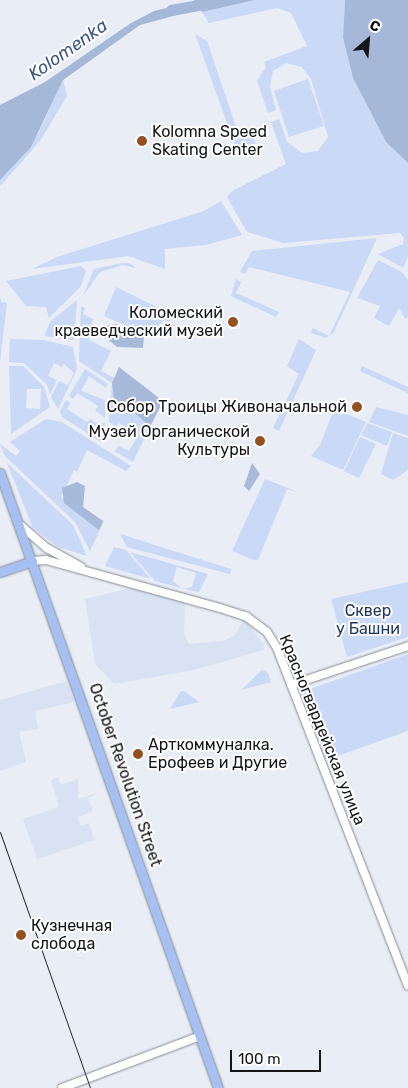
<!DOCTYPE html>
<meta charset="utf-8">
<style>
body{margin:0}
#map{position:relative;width:408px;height:1088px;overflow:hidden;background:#e8edf6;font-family:Rubik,sans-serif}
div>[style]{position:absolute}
.built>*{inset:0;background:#d9e2f2}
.green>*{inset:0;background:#c9d9f6}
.forest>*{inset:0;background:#a8bada}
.water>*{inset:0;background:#a6b8d8}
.river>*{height:11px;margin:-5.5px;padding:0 5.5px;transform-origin:5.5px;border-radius:5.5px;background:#a6b8d8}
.roads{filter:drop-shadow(0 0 1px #868b93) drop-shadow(0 0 1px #868b93)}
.minor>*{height:8px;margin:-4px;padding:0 4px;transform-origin:4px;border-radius:4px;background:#fff}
.major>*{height:9px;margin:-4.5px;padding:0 4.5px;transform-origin:4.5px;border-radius:4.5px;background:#a6c0f2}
.tram>*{height:1px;margin:-0.5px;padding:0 0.5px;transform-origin:0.5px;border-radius:0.5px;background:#2d2f32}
.dots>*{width:14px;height:14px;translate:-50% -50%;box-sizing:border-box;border:2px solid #fff;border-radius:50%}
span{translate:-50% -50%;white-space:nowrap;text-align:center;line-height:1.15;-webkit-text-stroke:4px #fff;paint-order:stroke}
.poi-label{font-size:16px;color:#141518}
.left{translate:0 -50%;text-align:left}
.right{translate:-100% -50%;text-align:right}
.park-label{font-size:16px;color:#1f355f}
.street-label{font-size:16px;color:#141518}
.water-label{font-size:18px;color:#3e5683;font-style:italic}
.north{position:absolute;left:343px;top:15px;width:50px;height:50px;-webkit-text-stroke:4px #fff;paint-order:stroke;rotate:27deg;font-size:14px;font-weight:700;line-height:20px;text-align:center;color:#141518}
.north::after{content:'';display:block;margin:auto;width:18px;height:22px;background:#141518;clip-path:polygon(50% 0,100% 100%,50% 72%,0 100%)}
.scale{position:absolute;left:230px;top:1050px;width:91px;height:22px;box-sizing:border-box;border:2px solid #141518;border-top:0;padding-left:6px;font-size:15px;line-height:18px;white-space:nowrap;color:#141518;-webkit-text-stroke:4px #fff;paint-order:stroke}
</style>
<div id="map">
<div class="built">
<i style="clip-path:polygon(131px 588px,185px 601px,184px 634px,189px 644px,224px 641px,235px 635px,244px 619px,263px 643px,264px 650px,194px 670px,114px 684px,95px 664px,85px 599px)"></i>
<i style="clip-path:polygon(67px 681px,74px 702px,35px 711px,38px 729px,19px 732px,26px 762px,0 771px,0 700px)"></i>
<i style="clip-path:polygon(58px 777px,61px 785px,78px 779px,78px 799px,98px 793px,88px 798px,93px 811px,78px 817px,81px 826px,89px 823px,94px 840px,37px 859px,23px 819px,59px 807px,51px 780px)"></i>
</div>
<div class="green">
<i style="clip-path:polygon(255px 0,345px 0,343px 38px,353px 78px,386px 142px,408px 163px,408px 257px,403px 268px,378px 254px,403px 244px,404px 238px,400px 233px,284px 243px,247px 232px,228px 199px,227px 196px,234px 190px,286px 164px,271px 122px,279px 119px,287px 142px,302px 153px,318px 151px,328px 137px,311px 79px,302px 67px,286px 63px,273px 71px,270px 87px,276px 110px,268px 113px,257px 81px,266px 67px,264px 62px,307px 46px,291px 13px,277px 8px,209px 23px,202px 12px)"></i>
<i style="clip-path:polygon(195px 34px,207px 41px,238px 133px,255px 137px,255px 144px,236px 148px)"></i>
<i style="clip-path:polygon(308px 79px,324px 126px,289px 137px,274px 91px)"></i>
<i style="clip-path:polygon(63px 80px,67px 96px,40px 141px,0 186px,0 180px,38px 134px)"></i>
<i style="clip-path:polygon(221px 201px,242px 235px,206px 245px,165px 249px,165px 269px,128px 256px,32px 269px,57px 257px,204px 211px)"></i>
<i style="clip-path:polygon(377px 238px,334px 332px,326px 338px,311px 333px,313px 328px,329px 336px,350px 292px,249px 267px,245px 274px,240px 272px,252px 251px)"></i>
<i style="clip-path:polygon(378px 260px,402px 272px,408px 280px,408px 317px,405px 319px,399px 308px,389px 326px,374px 318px,380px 306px,357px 298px)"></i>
<i style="clip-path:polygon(123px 263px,129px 263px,136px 268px,123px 265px,100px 272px,83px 296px,94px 269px)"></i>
<i style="clip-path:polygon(81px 266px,86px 271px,81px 286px,49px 318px,46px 307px,26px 306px,6px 281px)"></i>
<i style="clip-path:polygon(236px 279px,241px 282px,236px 293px,279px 312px,276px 317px,231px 296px)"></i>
<i style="clip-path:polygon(116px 287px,173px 315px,170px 322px,164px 320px,150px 336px,104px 316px)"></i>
<i style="clip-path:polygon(0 296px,1px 302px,7px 303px,0 362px)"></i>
<i style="clip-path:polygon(77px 300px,74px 340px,44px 336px,50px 322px)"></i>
<i style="clip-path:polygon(81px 306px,85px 308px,83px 314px,93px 319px,89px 340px,111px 351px,101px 371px,114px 378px,115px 405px,134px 412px,150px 427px,133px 462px,115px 451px,118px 446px,129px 451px,138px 436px,119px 423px,116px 427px,109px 422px,112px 383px,79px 361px)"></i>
<i style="clip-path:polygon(10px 339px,44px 340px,73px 347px,77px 369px,58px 409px,51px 397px,59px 381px,68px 385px,74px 373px,64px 364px,62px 367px,54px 363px,48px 376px,57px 380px,50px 394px,47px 385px,24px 363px,9px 362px)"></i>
<i style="clip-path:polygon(299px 339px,316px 350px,279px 431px,273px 428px,299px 374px,287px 366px)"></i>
<i style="clip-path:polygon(evenodd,9px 366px,23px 366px,44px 387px,50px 407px,11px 434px,9px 366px,27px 389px,41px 389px,40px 409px,26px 408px,27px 389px)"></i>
<i style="clip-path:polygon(362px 366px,408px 387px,408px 393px,360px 371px)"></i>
<i style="clip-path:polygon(85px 369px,108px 384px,106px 388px,89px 376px,81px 391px,105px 400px,105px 418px,95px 410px,98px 406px,77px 393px,73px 399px,69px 396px)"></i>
<i style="clip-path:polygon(66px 400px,70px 403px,67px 409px,87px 422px,90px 419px,98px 424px,105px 423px,101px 442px,62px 417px,60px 411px)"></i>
<i style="clip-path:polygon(376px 407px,408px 415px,408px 436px,369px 422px)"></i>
<i style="clip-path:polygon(334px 409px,366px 422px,343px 470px,311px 456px,320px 445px)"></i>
<i style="clip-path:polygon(46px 419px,62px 422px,131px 466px,126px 471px,87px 450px,77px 472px,74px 470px,61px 497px,104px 521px,90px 551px,75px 522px,5px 456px,0 444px,16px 456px,20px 451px,10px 442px)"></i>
<i style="clip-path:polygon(367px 423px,392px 432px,387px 446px,361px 435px)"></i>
<i style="clip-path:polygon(393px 433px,408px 438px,408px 470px,393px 480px,381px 474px)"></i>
<i style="clip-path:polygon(360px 437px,376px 444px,359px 478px,344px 471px)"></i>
<i style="clip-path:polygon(7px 463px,73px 525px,87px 556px,58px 547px,33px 528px)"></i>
<i style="clip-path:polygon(265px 479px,298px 492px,287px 489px,258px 560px,253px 560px,232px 551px)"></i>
<i style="clip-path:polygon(120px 534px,231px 569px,230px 574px,127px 547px)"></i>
<i style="clip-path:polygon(114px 547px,126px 550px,151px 579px,105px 566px)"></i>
<i style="clip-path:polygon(130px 552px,208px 574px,199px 592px,183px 589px,192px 587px,196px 573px,177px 567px,173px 581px,181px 588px,155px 581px)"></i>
<i style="clip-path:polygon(408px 582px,408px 637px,347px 657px,331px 599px)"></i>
<i style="clip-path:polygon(408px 654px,408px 731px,326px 760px,302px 692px)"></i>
<i style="clip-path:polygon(262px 670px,268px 673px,271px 682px,241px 690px)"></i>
<i style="clip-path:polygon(184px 691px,199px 702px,170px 709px,180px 692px)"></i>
</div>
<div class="forest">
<i style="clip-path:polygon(116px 324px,144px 336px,143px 348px,117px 347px,94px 328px)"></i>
<i style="clip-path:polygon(119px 367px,163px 401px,150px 427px,134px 412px,115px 405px,112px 383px)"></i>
<i style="clip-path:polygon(252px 463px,260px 474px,249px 491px,244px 486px)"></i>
<i style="clip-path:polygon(77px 482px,85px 486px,83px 507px,103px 521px,99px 530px,64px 503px,62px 488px)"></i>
</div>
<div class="water">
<i style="clip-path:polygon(194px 0,255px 0,202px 12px)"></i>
<i style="clip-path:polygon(345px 0,408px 0,408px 163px,386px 142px,353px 78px,343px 38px)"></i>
<i style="clip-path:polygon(183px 4px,188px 12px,140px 25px,63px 80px,31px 147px,0 180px,0 105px,45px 82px,131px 23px,154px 11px)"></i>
</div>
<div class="river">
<i style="left:171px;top:10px;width:55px;rotate:-10.5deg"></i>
</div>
<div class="roads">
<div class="minor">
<i style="left:19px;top:524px;width:37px;rotate:41deg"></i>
<i style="left:47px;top:548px;width:39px;rotate:29deg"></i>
<i style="left:32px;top:561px;width:14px;rotate:-4deg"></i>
<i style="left:46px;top:560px;width:180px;rotate:15.4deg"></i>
<i style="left:220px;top:608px;width:28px;rotate:18deg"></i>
<i style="left:247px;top:617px;width:25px;rotate:37deg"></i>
<i style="left:267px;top:632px;width:19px;rotate:58deg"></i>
<i style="left:277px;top:648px;width:362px;rotate:68.8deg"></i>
<i style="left:291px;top:685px;width:123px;rotate:-18.4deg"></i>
<i style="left:62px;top:1088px;width:147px;rotate:-20.6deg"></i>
</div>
<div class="major">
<i style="left:0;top:473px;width:652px;rotate:70.48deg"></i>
<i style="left:0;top:572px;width:34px;rotate:-19deg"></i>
</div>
</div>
<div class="tram">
<i style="left:0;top:832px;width:271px;rotate:70.6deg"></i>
</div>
<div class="dots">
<i style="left:142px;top:141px;background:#935021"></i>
<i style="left:233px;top:322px;background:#935021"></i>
<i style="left:357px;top:407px;background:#935021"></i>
<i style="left:260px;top:441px;background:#935021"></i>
<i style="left:138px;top:754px;background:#935021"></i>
<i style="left:21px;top:935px;background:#935021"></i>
</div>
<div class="poi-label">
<span class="left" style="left:152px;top:141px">Kolomna Speed<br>Skating Center</span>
<span class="right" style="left:223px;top:322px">Коломеский<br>краеведческий музей</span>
<span class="right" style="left:347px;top:407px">Собор Троицы Живоначальной</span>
<span class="right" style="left:250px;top:441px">Музей Органической<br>Культуры</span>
<span class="left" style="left:148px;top:754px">Арткоммуналка.<br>Ерофеев и Другие</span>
<span class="left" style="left:31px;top:935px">Кузнечная<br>слобода</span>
</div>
<div class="park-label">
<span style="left:368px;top:620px">Сквер<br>у Башни</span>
</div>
<div class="street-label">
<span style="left:322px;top:730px;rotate:68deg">Красногвардейская улица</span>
<span style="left:125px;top:775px;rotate:71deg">October Revolution Street</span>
</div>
<div class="water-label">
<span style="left:68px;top:50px;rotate:-35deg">Kolomenka</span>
</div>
<div class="north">С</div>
<div class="scale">100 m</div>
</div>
